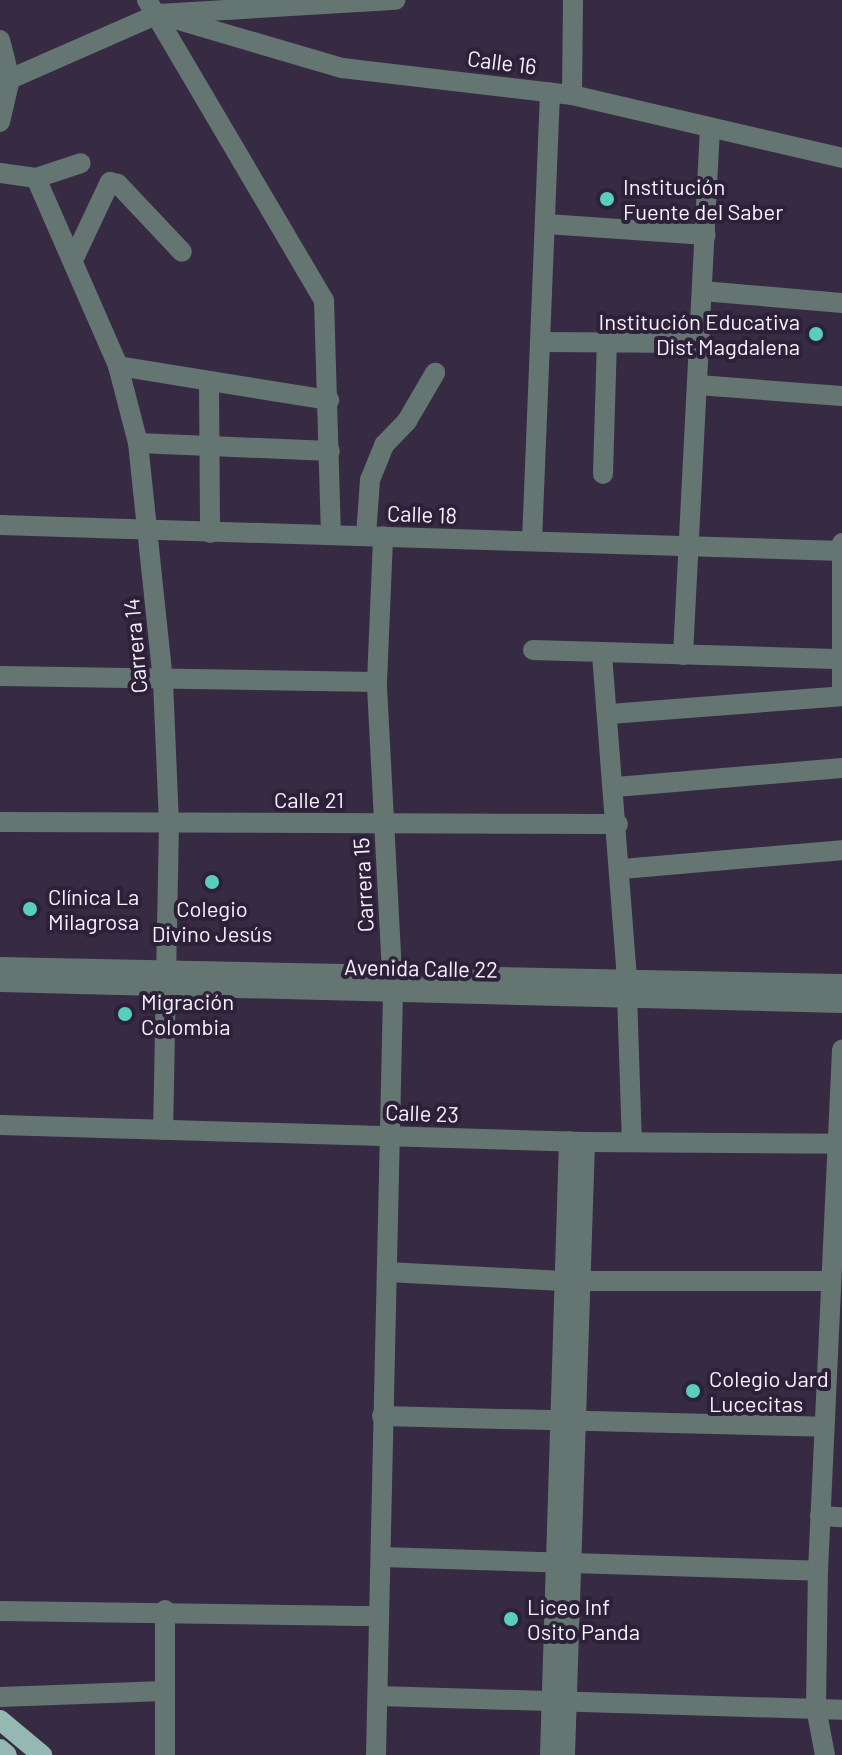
<!DOCTYPE html>
<meta charset="utf-8">
<style>
body{margin:0}
#map{position:relative;width:842px;height:1755px;overflow:hidden;background:#362b43;font-family:Barlow,sans-serif}
div>[style]{position:absolute}
.minor>*{height:20px;margin:-10px;padding:0 10px;transform-origin:10px;border-radius:10px;background:#647572}
.major>*{height:20px;margin:-10px;padding:0 10px;transform-origin:10px;border-radius:10px;background:#96b8b2}
.dots>*{width:22px;height:22px;translate:-50% -50%;box-sizing:border-box;border:4px solid #2c2138;border-radius:50%}
span{translate:-50% -50%;white-space:nowrap;text-align:center;line-height:1.15;-webkit-text-stroke:8px #2c2138;paint-order:stroke}
.street-label{font-size:22px;color:#f7f2fe}
.poi-label{font-size:22px;color:#f7f2fe}
.left{translate:0 -50%;text-align:left}
.right{translate:-100% -50%;text-align:right}
</style>
<div id="map">
<div class="minor">
<i style="left:147px;top:0;width:348px;rotate:59.5deg"></i>
<i style="left:324px;top:300px;width:234px;rotate:88.3deg"></i>
<i style="left:158px;top:14px;width:192px;rotate:16.4deg"></i>
<i style="left:342px;top:68px;width:232px;rotate:6.7deg"></i>
<i style="left:572px;top:95px;width:277px;rotate:13.1deg"></i>
<i style="left:0;top:40px;width:40px;rotate:75.6deg"></i>
<i style="left:10px;top:79px;width:44px;rotate:103.1deg"></i>
<i style="left:10px;top:79px;width:162px;rotate:-23.7deg"></i>
<i style="left:158px;top:14px;width:238px;rotate:-3.4deg"></i>
<i style="left:572px;top:95px;width:95px;rotate:-89.4deg"></i>
<i style="left:0;top:173px;width:36px;rotate:8deg"></i>
<i style="left:36px;top:178px;width:47px;rotate:-18.4deg"></i>
<i style="left:36px;top:178px;width:205px;rotate:66.4deg"></i>
<i style="left:118px;top:366px;width:80px;rotate:75.4deg"></i>
<i style="left:138px;top:443px;width:239px;rotate:84deg"></i>
<i style="left:163px;top:681px;width:142px;rotate:87.6deg"></i>
<i style="left:169px;top:823px;width:307px;rotate:91.1deg"></i>
<i style="left:547px;top:224px;width:159px;rotate:4deg"></i>
<i style="left:74px;top:258px;width:84px;rotate:-64.7deg"></i>
<i style="left:110px;top:182px;width:8px;rotate:14deg"></i>
<i style="left:118px;top:184px;width:93px;rotate:46.7deg"></i>
<i style="left:702px;top:291px;width:141px;rotate:4.9deg"></i>
<i style="left:540px;top:342px;width:158px;rotate:0.4deg"></i>
<i style="left:118px;top:366px;width:214px;rotate:9.2deg"></i>
<i style="left:209px;top:381px;width:152px;rotate:89.6deg"></i>
<i style="left:698px;top:385px;width:144px;rotate:4.4deg"></i>
<i style="left:138px;top:443px;width:192px;rotate:2.4deg"></i>
<i style="left:603px;top:474px;width:132px;rotate:-88.3deg"></i>
<i style="left:0;top:525px;width:842px;rotate:1.77deg"></i>
<i style="left:366px;top:536px;width:56px;rotate:-85.9deg"></i>
<i style="left:370px;top:480px;width:38px;rotate:-68deg"></i>
<i style="left:384px;top:445px;width:33px;rotate:-46deg"></i>
<i style="left:407px;top:421px;width:56px;rotate:-59.7deg"></i>
<i style="left:532px;top:541px;width:449px;rotate:-87.7deg"></i>
<i style="left:842px;top:543px;width:152px;rotate:90deg"></i>
<i style="left:533px;top:650px;width:309px;rotate:1.7deg"></i>
<i style="left:602px;top:654px;width:324px;rotate:85.6deg"></i>
<i style="left:683px;top:655px;width:528px;rotate:-87.07deg"></i>
<i style="left:0;top:676px;width:377px;rotate:0.9deg"></i>
<i style="left:610px;top:714px;width:233px;rotate:-4.4deg"></i>
<i style="left:616px;top:787px;width:227px;rotate:-4.8deg"></i>
<i style="left:0;top:822px;width:618px;rotate:0.19deg"></i>
<i style="left:622px;top:869px;width:221px;rotate:-4.9deg"></i>
<i style="left:0;top:967px;width:842px;rotate:1.16deg"></i>
<i style="left:0;top:982px;width:842px;rotate:1.43deg"></i>
<i style="left:627px;top:994px;width:147px;rotate:88.1deg"></i>
<i style="left:0;top:1125px;width:585px;rotate:1.66deg"></i>
<i style="left:585px;top:1142px;width:257px;rotate:0.4deg"></i>
<i style="left:387px;top:1272px;width:176px;rotate:2.9deg"></i>
<i style="left:563px;top:1281px;width:266px"></i>
<i style="left:382px;top:1416px;width:442px;rotate:1.4deg"></i>
<i style="left:820px;top:1516px;width:22px;rotate:3deg"></i>
<i style="left:381px;top:1557px;width:437px;rotate:1.8deg"></i>
<i style="left:165px;top:1610px;width:145px;rotate:90deg"></i>
<i style="left:0;top:1611px;width:379px;rotate:0.8deg"></i>
<i style="left:379px;top:1696px;width:463px;rotate:1.7deg"></i>
<i style="left:0;top:1697px;width:165px;rotate:-2.1deg"></i>
<i style="left:376px;top:1755px;width:763px;rotate:-88.72deg"></i>
<i style="left:393px;top:992px;width:310px;rotate:-93deg"></i>
<i style="left:377px;top:682px;width:146px;rotate:-87.6deg"></i>
<i style="left:550px;top:1755px;width:614px;rotate:-88.23deg"></i>
<i style="left:565px;top:1755px;width:613px;rotate:-88.13deg"></i>
<i style="left:825px;top:1755px;width:48px;rotate:-100.8deg"></i>
<i style="left:816px;top:1708px;width:137px;rotate:-89.2deg"></i>
<i style="left:818px;top:1571px;width:522px;rotate:-87.36deg"></i>
</div>
<div class="major">
<i style="left:0;top:1720px;width:55px;rotate:39.8deg"></i>
<i style="left:0;top:1749px;width:9px;rotate:41deg"></i>
</div>
<div class="dots">
<i style="left:607px;top:199px;background:#59cebe"></i>
<i style="left:816px;top:334px;background:#59cebe"></i>
<i style="left:212px;top:882px;background:#59cebe"></i>
<i style="left:30px;top:909px;background:#59cebe"></i>
<i style="left:125px;top:1014px;background:#59cebe"></i>
<i style="left:693px;top:1391px;background:#59cebe"></i>
<i style="left:511px;top:1619px;background:#59cebe"></i>
</div>
<div class="street-label">
<span style="left:502px;top:62px;rotate:7deg">Calle 16</span>
<span style="left:422px;top:514px;rotate:2deg">Calle 18</span>
<span style="left:135px;top:646px;rotate:-95deg">Carrera 14</span>
<span style="left:309px;top:800px">Calle 21</span>
<span style="left:363px;top:885px;rotate:-93deg">Carrera 15</span>
<span style="left:421px;top:968px;rotate:1deg">Avenida Calle 22</span>
<span style="left:422px;top:1113px;rotate:2deg">Calle 23</span>
</div>
<div class="poi-label">
<span class="left" style="left:623px;top:199px">Institución<br>Fuente del Saber</span>
<span class="right" style="left:800px;top:334px">Institución Educativa<br>Dist Magdalena</span>
<span class="left" style="left:48px;top:909px">Clínica La<br>Milagrosa</span>
<span style="left:212px;top:921px">Colegio<br>Divino Jesús</span>
<span class="left" style="left:141px;top:1014px">Migración<br>Colombia</span>
<span class="left" style="left:709px;top:1391px">Colegio Jard<br>Lucecitas</span>
<span class="left" style="left:527px;top:1619px">Liceo Inf<br>Osito Panda</span>
</div>
</div>
